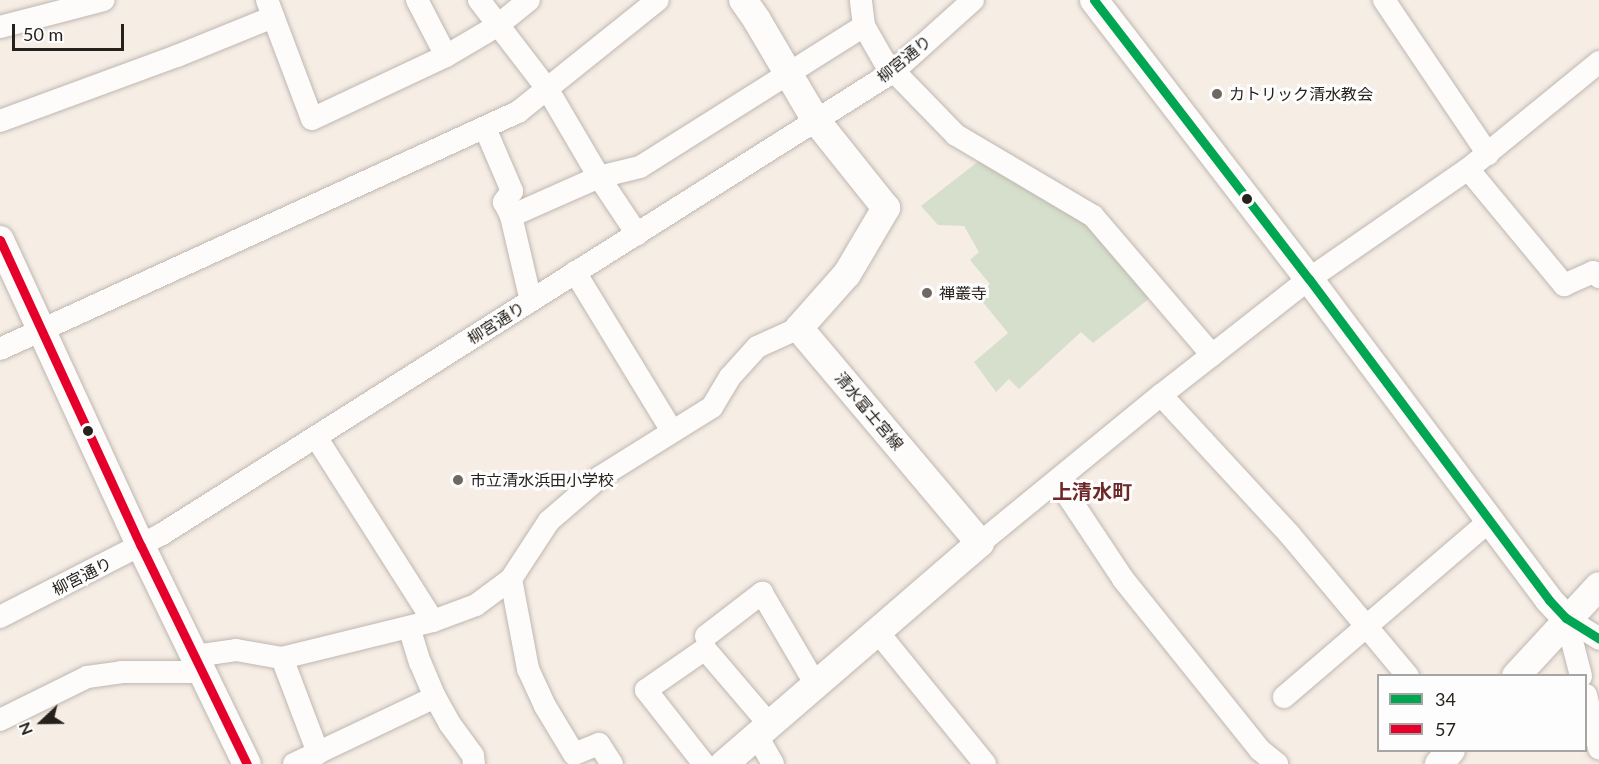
<!DOCTYPE html>
<meta charset="utf-8">
<style>
body{margin:0}
#map{position:relative;width:1599px;height:764px;overflow:hidden;background:#f6ede5;font-family:Lato,"Noto Sans JP",sans-serif}
div>[style]{position:absolute}
.green>*{inset:0;background:#d5dfcb}
.roads{filter:drop-shadow(0 0 2px #beb7b1) drop-shadow(0 0 2px #beb7b1)}
.minor>*{height:22px;margin:-11px;padding:0 11px;transform-origin:11px;border-radius:11px;background:#fefcfb}
.major>*{height:28px;margin:-14px;padding:0 14px;transform-origin:14px;border-radius:14px;background:#fefcfb}
.bus-1>*{height:9px;margin:-4.5px;padding:0 4.5px;transform-origin:4.5px;border-radius:4.5px;background:#00a651}
.bus-2>*{height:9px;margin:-4.5px;padding:0 4.5px;transform-origin:4.5px;border-radius:4.5px;background:#e4002b}
.dots>*{width:16px;height:16px;translate:-50% -50%;box-sizing:border-box;border:3px solid #fdfdfd;border-radius:50%}
span{translate:-50% -50%;white-space:nowrap;text-align:center;line-height:1.15;-webkit-text-stroke:6px #fdfdfd;paint-order:stroke}
.street-label{font-size:16px;color:#27211c}
.poi-label{font-size:16px;color:#27211c}
.left{translate:0 -50%;text-align:left}
.quarter-label{font-size:20px;color:#6e2827;font-weight:700}
.legend{position:absolute;left:1377px;top:674px;width:210px;height:78px;box-sizing:border-box;background:#fdfdfd;border:2px solid #a7a5a3;margin:0;padding:8px 10px;list-style:none;font-size:18px;color:#27211c}
.legend li{display:flex;align-items:center;gap:12px;height:30px}
.legend b{width:30px;border:2px solid #a7a5a3}
.north{position:absolute;left:12px;top:692px;width:60px;height:60px;-webkit-text-stroke:4px #fdfdfd;paint-order:stroke;rotate:248deg;font-size:16px;font-weight:700;line-height:24px;text-align:center;color:#27211c}
.north::after{content:'';display:block;margin:auto;width:21px;height:27px;background:#27211c;clip-path:polygon(50% 0,100% 100%,50% 72%,0 100%)}
.scale{position:absolute;left:12px;top:24px;width:112px;height:27px;box-sizing:border-box;border:3px solid #27211c;border-top:0;padding-left:8px;font-size:18px;line-height:21px;white-space:nowrap;color:#27211c;-webkit-text-stroke:4px #fdfdfd;paint-order:stroke}
</style>
<div id="map">
<div class="green">
<i style="clip-path:polygon(980px 160px,1083px 218px,1155px 294px,1093px 343px,1081px 332px,1019px 389px,1009px 379px,996px 392px,974px 362px,1008px 333px,977px 295px,990px 284px,970px 260px,979px 252px,964px 226px,938px 225px,921px 206px)"></i>
</div>
<div class="roads">
<div class="minor">
<i style="left:267px;top:0;width:127px;rotate:69.3deg"></i>
<i style="left:312px;top:119px;width:148px;rotate:-25.2deg"></i>
<i style="left:446px;top:56px;width:59px;rotate:-30.5deg"></i>
<i style="left:497px;top:26px;width:41px;rotate:-39.1deg"></i>
<i style="left:417px;top:0;width:63px;rotate:62.6deg"></i>
<i style="left:479px;top:0;width:113px;rotate:52.5deg"></i>
<i style="left:548px;top:90px;width:101px;rotate:59.6deg"></i>
<i style="left:599px;top:177px;width:69px;rotate:56.3deg"></i>
<i style="left:1384px;top:0;width:186px;rotate:56deg"></i>
<i style="left:864px;top:26px;width:40px;rotate:60.3deg"></i>
<i style="left:884px;top:61px;width:103px;rotate:45.8deg"></i>
<i style="left:956px;top:135px;width:159px;rotate:30.6deg"></i>
<i style="left:1093px;top:216px;width:183px;rotate:49.4deg"></i>
<i style="left:0;top:27px;width:107px;rotate:-14.6deg"></i>
<i style="left:0;top:121px;width:189px;rotate:-20.2deg"></i>
<i style="left:177px;top:56px;width:104px;rotate:-22.1deg"></i>
<i style="left:485px;top:128px;width:69px;rotate:66.8deg"></i>
<i style="left:512px;top:191px;width:14px;rotate:126deg"></i>
<i style="left:504px;top:202px;width:16px;rotate:63deg"></i>
<i style="left:511px;top:216px;width:87px;rotate:76.8deg"></i>
<i style="left:1468px;top:169px;width:151px;rotate:50.4deg"></i>
<i style="left:1564px;top:285px;width:32px;rotate:-24deg"></i>
<i style="left:1593px;top:272px;width:8px;rotate:40deg"></i>
<i style="left:511px;top:216px;width:96px;rotate:-23.9deg"></i>
<i style="left:599px;top:177px;width:42px;rotate:-13.7deg"></i>
<i style="left:640px;top:167px;width:265px;rotate:-32.2deg"></i>
<i style="left:864px;top:26px;width:26px;rotate:-97deg"></i>
<i style="left:575px;top:272px;width:186px;rotate:58.6deg"></i>
<i style="left:0;top:349px;width:570px;rotate:-24.59deg"></i>
<i style="left:518px;top:112px;width:179px;rotate:-38.7deg"></i>
<i style="left:1161px;top:395px;width:190px;rotate:47.3deg"></i>
<i style="left:1290px;top:535px;width:184px;rotate:50.1deg"></i>
<i style="left:316px;top:437px;width:218px;rotate:57.5deg"></i>
<i style="left:1058px;top:481px;width:118px;rotate:56.4deg"></i>
<i style="left:1123px;top:579px;width:219px;rotate:51.3deg"></i>
<i style="left:1260px;top:750px;width:22px;rotate:39deg"></i>
<i style="left:980px;top:543px;width:234px;rotate:-39.3deg"></i>
<i style="left:1161px;top:395px;width:188px;rotate:-38.1deg"></i>
<i style="left:1309px;top:279px;width:193px;rotate:-34.7deg"></i>
<i style="left:1468px;top:169px;width:169px;rotate:-39.2deg"></i>
<i style="left:511px;top:579px;width:92px;rotate:79.3deg"></i>
<i style="left:528px;top:669px;width:41px;rotate:65.3deg"></i>
<i style="left:545px;top:706px;width:56px;rotate:58.9deg"></i>
<i style="left:574px;top:754px;width:27px;rotate:-22deg"></i>
<i style="left:599px;top:744px;width:24px;rotate:57deg"></i>
<i style="left:0;top:617px;width:182px;rotate:-27.1deg"></i>
<i style="left:162px;top:534px;width:866px;rotate:-32.31deg"></i>
<i style="left:894px;top:71px;width:106px;rotate:-41.9deg"></i>
<i style="left:1566px;top:618px;width:60px;rotate:75.5deg"></i>
<i style="left:1566px;top:618px;width:39px;rotate:32deg"></i>
<i style="left:409px;top:627px;width:37px;rotate:73deg"></i>
<i style="left:420px;top:662px;width:38px;rotate:67deg"></i>
<i style="left:435px;top:697px;width:31px;rotate:61deg"></i>
<i style="left:450px;top:724px;width:39px;rotate:54deg"></i>
<i style="left:473px;top:756px;width:8px;rotate:83deg"></i>
<i style="left:877px;top:631px;width:171px;rotate:50.9deg"></i>
<i style="left:706px;top:636px;width:71px;rotate:-37.5deg"></i>
<i style="left:762px;top:593px;width:107px;rotate:59.6deg"></i>
<i style="left:195px;top:656px;width:41px;rotate:-8.3deg"></i>
<i style="left:236px;top:650px;width:47px;rotate:9.9deg"></i>
<i style="left:282px;top:658px;width:155px;rotate:-13.8deg"></i>
<i style="left:433px;top:621px;width:46px;rotate:-20.4deg"></i>
<i style="left:476px;top:605px;width:44px;rotate:-36.6deg"></i>
<i style="left:511px;top:579px;width:69px;rotate:-56.8deg"></i>
<i style="left:549px;top:521px;width:67px;rotate:-40.8deg"></i>
<i style="left:600px;top:477px;width:132px;rotate:-32deg"></i>
<i style="left:712px;top:407px;width:35px;rotate:-59deg"></i>
<i style="left:730px;top:377px;width:40px;rotate:-48deg"></i>
<i style="left:757px;top:347px;width:46px;rotate:-24.3deg"></i>
<i style="left:282px;top:658px;width:102px;rotate:69.2deg"></i>
<i style="left:1586px;top:695px;width:55px;rotate:76.2deg"></i>
<i style="left:1284px;top:697px;width:270px;rotate:-40.6deg"></i>
<i style="left:0;top:720px;width:97px;rotate:-26.3deg"></i>
<i style="left:87px;top:677px;width:34px;rotate:-8deg"></i>
<i style="left:121px;top:672px;width:82px"></i>
<i style="left:757px;top:736px;width:32px;rotate:60deg"></i>
<i style="left:294px;top:764px;width:156px;rotate:-25.4deg"></i>
<i style="left:704px;top:764px;width:94px;rotate:-128.1deg"></i>
<i style="left:646px;top:690px;width:72px;rotate:-34.8deg"></i>
<i style="left:705px;top:649px;width:100px;rotate:49.5deg"></i>
</div>
<div class="major">
<i style="left:1094px;top:0;width:352px;rotate:52.4deg"></i>
<i style="left:1309px;top:279px;width:401px;rotate:53.2deg"></i>
<i style="left:1549px;top:600px;width:25px;rotate:47deg"></i>
<i style="left:0;top:240px;width:337px;rotate:65.3deg"></i>
<i style="left:141px;top:546px;width:242px;rotate:64.1deg"></i>
<i style="left:1516px;top:676px;width:122px;rotate:-47.3deg"></i>
<i style="left:724px;top:764px;width:338px;rotate:-40.8deg"></i>
<i style="left:980px;top:543px;width:281px;rotate:-130.1deg"></i>
<i style="left:799px;top:328px;width:72px;rotate:-48.4deg"></i>
<i style="left:847px;top:274px;width:77px;rotate:-59.4deg"></i>
<i style="left:886px;top:208px;width:114px;rotate:-128.6deg"></i>
<i style="left:815px;top:119px;width:115px;rotate:-120.4deg"></i>
<i style="left:757px;top:20px;width:24px;rotate:-125deg"></i>
<i style="left:1439px;top:764px;width:18px;rotate:-49deg"></i>
</div>
</div>
<div class="bus-1">
<i style="left:1094px;top:0;width:352px;rotate:52.4deg"></i>
<i style="left:1309px;top:279px;width:401px;rotate:53.2deg"></i>
<i style="left:1549px;top:600px;width:25px;rotate:47deg"></i>
<i style="left:1566px;top:618px;width:39px;rotate:32deg"></i>
</div>
<div class="bus-2">
<i style="left:0;top:240px;width:337px;rotate:65.3deg"></i>
<i style="left:141px;top:546px;width:242px;rotate:64.1deg"></i>
</div>
<div class="dots">
<i style="left:1217px;top:94px;background:#6f6862"></i>
<i style="left:1247px;top:199px;background:#27211c"></i>
<i style="left:927px;top:293px;background:#6f6862"></i>
<i style="left:88px;top:431px;background:#27211c"></i>
<i style="left:458px;top:480px;background:#6f6862"></i>
</div>
<div class="street-label">
<span style="left:904px;top:59px;rotate:-39deg">柳宮通り</span>
<span style="left:496px;top:323px;rotate:-32deg">柳宮通り</span>
<span style="left:869px;top:411px;rotate:50deg">清水富士宮線</span>
<span style="left:82px;top:576px;rotate:-27deg">柳宮通り</span>
</div>
<div class="poi-label">
<span class="left" style="left:1229px;top:94px">カトリック清水教会</span>
<span class="left" style="left:939px;top:293px">禅叢寺</span>
<span class="left" style="left:470px;top:480px">市立清水浜田小学校</span>
</div>
<div class="quarter-label">
<span style="left:1092px;top:491px">上清水町</span>
</div>
<ul class="legend">
<li><b style="height:8px;background:#00a651"></b>34</li>
<li><b style="height:8px;background:#e4002b"></b>57</li>
</ul>
<div class="north">N</div>
<div class="scale">50 m</div>
</div>
